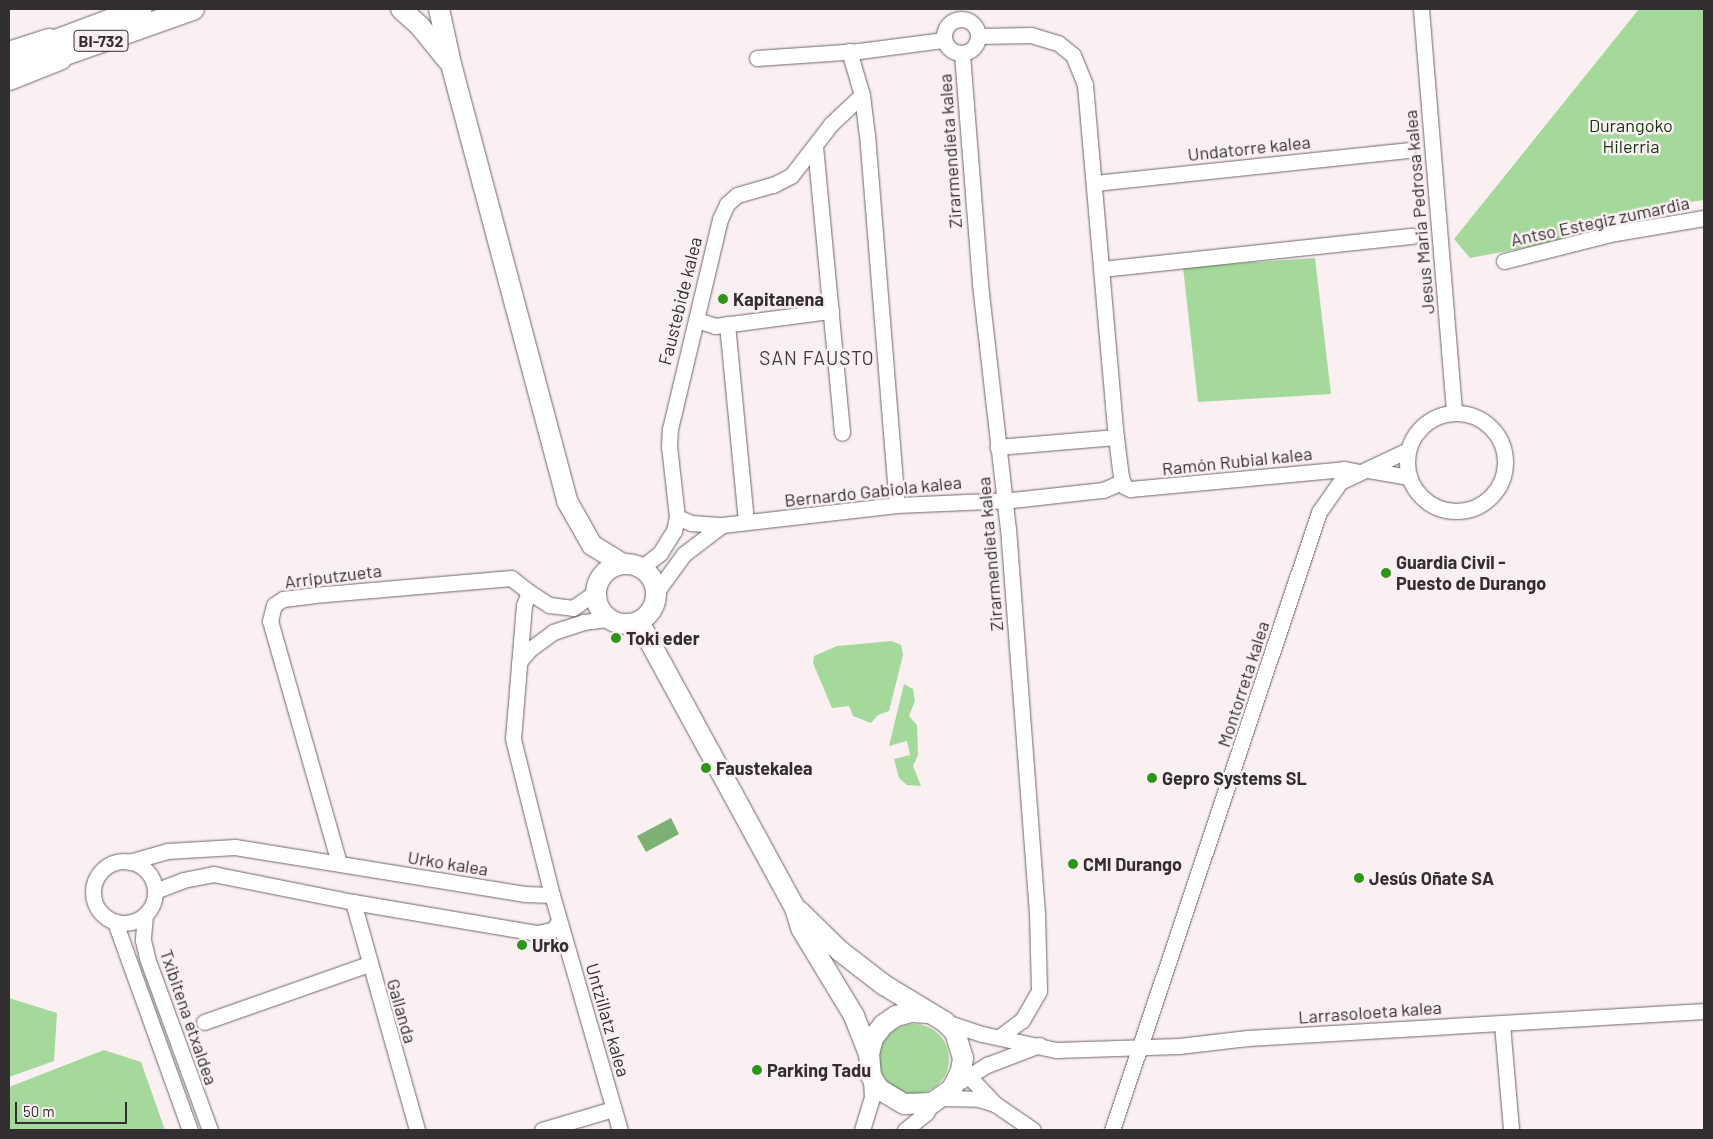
<!DOCTYPE html>
<meta charset="utf-8">
<style>
body{margin:0}
#map{position:relative;width:1713px;height:1139px;overflow:hidden;background:#faf0f2;font-family:Barlow,sans-serif}
div>[style]{position:absolute}
.green>*{inset:0;background:#a5d99c}
.round{border-radius:50%}
.water>*{inset:0;background:#7cb173}
.roads{filter:drop-shadow(0 0 1px #6f6668) drop-shadow(0 0 1px #6f6668)}
.street>*{height:15px;margin:-7.5px;padding:0 7.5px;transform-origin:7.5px;border-radius:7.5px;background:#fff}
.street>.ring{margin:-7.5px;padding:0;box-sizing:content-box;background:none;border:15px solid #fff;border-radius:50%}
.secondary>*{height:20px;margin:-10px;padding:0 10px;transform-origin:10px;border-radius:10px;background:#fff}
.secondary>.ring{margin:-10px;padding:0;box-sizing:content-box;background:none;border:20px solid #fff;border-radius:50%}
.primary>*{height:22px;margin:-11px;padding:0 11px;transform-origin:11px;border-radius:11px;background:#fff}
.highway>*{height:26px;margin:-13px;padding:0 13px;transform-origin:13px;border-radius:13px;background:#fff}
.dots>*{width:14px;height:14px;translate:-50% -50%;box-sizing:border-box;border:2px solid #faf0f2;border-radius:50%}
span{translate:-50% -50%;white-space:nowrap;text-align:center;line-height:1.15;-webkit-text-stroke:5px #faf0f2;paint-order:stroke}
.shield-label span{padding:1px 4px;background:#faf0f2;border:1px solid;border-radius:4px;-webkit-text-stroke-width:0}
.shield-label{font-size:16px;color:#332f30;font-weight:700}
.park-label{font-size:18px;color:#13380d}
.street-label{font-size:18px;color:#332f30}
.poi-label{font-size:18px;color:#332f30;font-weight:700}
.left{translate:0 -50%;text-align:left}
.neighbourhood-label{font-size:19px;color:#41393b;letter-spacing:1px}
.frame{position:absolute;inset:0;border:10px solid #332f30;pointer-events:none}
.scale{position:absolute;left:15px;top:1102px;width:112px;height:22px;box-sizing:border-box;border:2px solid #332f30;border-top:0;padding-left:6px;font-size:15px;line-height:18px;white-space:nowrap;color:#332f30;-webkit-text-stroke:4px #faf0f2;paint-order:stroke}
</style>
<div id="map">
<div class="green">
<i style="clip-path:polygon(1639px 9px,1704px 9px,1704px 200px,1593px 217px,1598px 226px,1592px 235px,1470px 258px,1454px 239px)"></i>
<i style="clip-path:polygon(1315px 258px,1331px 394px,1198px 402px,1183px 267px)"></i>
<i style="clip-path:polygon(892px 641px,901px 645px,903px 655px,889px 711px,878px 715px,871px 723px,853px 716px,849px 706px,832px 708px,813px 663px,814px 656px,837px 646px)"></i>
<i style="clip-path:polygon(904px 684px,913px 689px,915px 701px,909px 716px,917px 725px,918px 755px,913px 766px,921px 786px,907px 785px,899px 778px,894px 759px,910px 755px,907px 741px,889px 746px)"></i>
<i style="clip-path:polygon(9px 998px,57px 1013px,54px 1061px,9px 1077px)"></i>
<i class="round" style="left:879px;top:1024px;width:70px;height:70px"></i>
<i style="clip-path:polygon(104px 1050px,141px 1062px,165px 1130px,9px 1130px,9px 1087px)"></i>
</div>
<div class="water">
<i style="clip-path:polygon(671px 818px,679px 834px,646px 852px,637px 836px)"></i>
</div>
<div class="roads">
<div class="street">
<i style="left:1421px;top:9px;width:404px;rotate:85.3deg"></i>
<i class="ring" style="left:944px;top:19px;width:19px;height:19px"></i>
<i style="left:979px;top:36px;width:52px;rotate:-1.1deg"></i>
<i style="left:1031px;top:35px;width:28px;rotate:17deg"></i>
<i style="left:1058px;top:43px;width:19px;rotate:39deg"></i>
<i style="left:1073px;top:55px;width:32px;rotate:68deg"></i>
<i style="left:1085px;top:85px;width:353px;rotate:85deg"></i>
<i style="left:1116px;top:437px;width:119px;rotate:175.2deg"></i>
<i style="left:849px;top:51px;width:46px;rotate:73.5deg"></i>
<i style="left:862px;top:95px;width:39px;rotate:83deg"></i>
<i style="left:867px;top:134px;width:372px;rotate:85.4deg"></i>
<i style="left:962px;top:54px;width:231px;rotate:85.5deg"></i>
<i style="left:980px;top:284px;width:246px;rotate:83.5deg"></i>
<i style="left:1008px;top:528px;width:387px;rotate:85.7deg"></i>
<i style="left:1037px;top:914px;width:77px;rotate:88.5deg"></i>
<i style="left:1039px;top:991px;width:34px;rotate:120deg"></i>
<i style="left:1022px;top:1020px;width:26px;rotate:143deg"></i>
<i style="left:757px;top:58px;width:102px;rotate:-3.9deg"></i>
<i style="left:859px;top:51px;width:86px;rotate:-7.4deg"></i>
<i style="left:815px;top:146px;width:288px;rotate:84.6deg"></i>
<i style="left:1095px;top:183px;width:314px;rotate:-6deg"></i>
<i style="left:1504px;top:261px;width:114px;rotate:-14.2deg"></i>
<i style="left:1615px;top:233px;width:90px;rotate:-9.6deg"></i>
<i style="left:1102px;top:269px;width:312px;rotate:-6.1deg"></i>
<i style="left:697px;top:320px;width:19px;rotate:18deg"></i>
<i style="left:715px;top:326px;width:117px;rotate:-7.4deg"></i>
<i style="left:727px;top:324px;width:199px;rotate:84.5deg"></i>
<i class="ring" style="left:1407px;top:413px;width:83px;height:83px"></i>
<i style="left:1116px;top:437px;width:40px;rotate:82.9deg"></i>
<i style="left:1121px;top:477px;width:9px;rotate:72deg"></i>
<i style="left:1124px;top:486px;width:7px;rotate:27deg"></i>
<i style="left:1130px;top:489px;width:215px;rotate:-5.3deg"></i>
<i style="left:1344px;top:469px;width:15px;rotate:11deg"></i>
<i style="left:1368px;top:470px;width:42px;rotate:9.7deg"></i>
<i style="left:677px;top:517px;width:15px;rotate:23deg"></i>
<i style="left:691px;top:523px;width:31px;rotate:4deg"></i>
<i style="left:722px;top:525px;width:176px;rotate:-6.5deg"></i>
<i style="left:897px;top:505px;width:115px;rotate:-2.5deg"></i>
<i style="left:1012px;top:500px;width:92px;rotate:-6.3deg"></i>
<i style="left:1103px;top:490px;width:21px;rotate:-23deg"></i>
<i style="left:641px;top:568px;width:24px;rotate:-38deg"></i>
<i style="left:660px;top:553px;width:26px;rotate:-58deg"></i>
<i style="left:674px;top:531px;width:14px;rotate:-78deg"></i>
<i style="left:677px;top:517px;width:71px;rotate:-96.4deg"></i>
<i style="left:669px;top:446px;width:17px;rotate:-87deg"></i>
<i style="left:670px;top:429px;width:216px;rotate:-76.6deg"></i>
<i style="left:720px;top:219px;width:17px;rotate:-65deg"></i>
<i style="left:727px;top:204px;width:13px;rotate:-42deg"></i>
<i style="left:737px;top:195px;width:37px;rotate:-16deg"></i>
<i style="left:773px;top:185px;width:20px;rotate:-27deg"></i>
<i style="left:791px;top:176px;width:66px;rotate:-52.4deg"></i>
<i style="left:831px;top:124px;width:42px;rotate:-43.1deg"></i>
<i style="left:657px;top:591px;width:46px;rotate:-53.9deg"></i>
<i style="left:684px;top:554px;width:48px;rotate:-37.3deg"></i>
<i style="left:529px;top:592px;width:24px;rotate:33deg"></i>
<i style="left:549px;top:605px;width:24px;rotate:7deg"></i>
<i style="left:573px;top:608px;width:28px;rotate:-35deg"></i>
<i style="left:519px;top:662px;width:17px;rotate:-50deg"></i>
<i style="left:530px;top:649px;width:29px;rotate:-36deg"></i>
<i style="left:553px;top:632px;width:32px;rotate:-18deg"></i>
<i style="left:583px;top:622px;width:26px;rotate:-7deg"></i>
<i class="ring" style="left:93px;top:861px;width:47px;height:47px"></i>
<i style="left:129px;top:862px;width:40px;rotate:-16deg"></i>
<i style="left:167px;top:851px;width:68px;rotate:-3.4deg"></i>
<i style="left:235px;top:847px;width:293px;rotate:9.2deg"></i>
<i style="left:524px;top:894px;width:28px;rotate:2deg"></i>
<i style="left:339px;top:863px;width:252px;rotate:-105.9deg"></i>
<i style="left:270px;top:621px;width:16px;rotate:-76deg"></i>
<i style="left:274px;top:605px;width:11px;rotate:-34deg"></i>
<i style="left:283px;top:599px;width:31px;rotate:-7deg"></i>
<i style="left:314px;top:595px;width:198px;rotate:-4.9deg"></i>
<i style="left:511px;top:578px;width:23px;rotate:38deg"></i>
<i style="left:529px;top:592px;width:14px;rotate:111deg"></i>
<i style="left:524px;top:605px;width:134px;rotate:94.7deg"></i>
<i style="left:513px;top:739px;width:161px;rotate:76deg"></i>
<i style="left:552px;top:895px;width:245px;rotate:73.9deg"></i>
<i style="left:155px;top:891px;width:30px;rotate:-21deg"></i>
<i style="left:183px;top:880px;width:31px;rotate:-11deg"></i>
<i style="left:213px;top:874px;width:143px;rotate:11.3deg"></i>
<i style="left:353px;top:902px;width:187px;rotate:9.6deg"></i>
<i style="left:537px;top:933px;width:16px;rotate:-11deg"></i>
<i style="left:553px;top:930px;width:11px;rotate:-56deg"></i>
<i style="left:353px;top:902px;width:237px;rotate:74.3deg"></i>
<i style="left:145px;top:915px;width:25px;rotate:95deg"></i>
<i style="left:143px;top:940px;width:18px;rotate:77deg"></i>
<i style="left:147px;top:958px;width:183px;rotate:69.9deg"></i>
<i style="left:115px;top:922px;width:221px;rotate:70.2deg"></i>
<i style="left:204px;top:1022px;width:175px;rotate:-19.4deg"></i>
<i style="left:945px;top:1022px;width:39px;rotate:18deg"></i>
<i style="left:982px;top:1034px;width:76px;rotate:12.2deg"></i>
<i style="left:1056px;top:1050px;width:123px;rotate:-1.9deg"></i>
<i style="left:1179px;top:1046px;width:69px;rotate:-6.6deg"></i>
<i style="left:1248px;top:1038px;width:457px;rotate:-3.4deg"></i>
<i style="left:1502px;top:1024px;width:106px;rotate:85.1deg"></i>
<i style="left:961px;top:1068px;width:50px;rotate:46.6deg"></i>
<i style="left:995px;top:1104px;width:46px;rotate:34.4deg"></i>
<i style="left:961px;top:1081px;width:31px;rotate:-32deg"></i>
<i style="left:987px;top:1065px;width:56px;rotate:-21deg"></i>
<i style="left:940px;top:1098px;width:39px;rotate:1deg"></i>
<i style="left:979px;top:1099px;width:16px;rotate:18deg"></i>
<i style="left:542px;top:1130px;width:74px;rotate:-16.5deg"></i>
<i style="left:862px;top:1130px;width:34px;rotate:-73deg"></i>
<i style="left:872px;top:1098px;width:22px;rotate:-93deg"></i>
<i style="left:905px;top:1130px;width:27px;rotate:-39deg"></i>
<i style="left:926px;top:1113px;width:12px;rotate:-59deg"></i>
<i style="left:1112px;top:1130px;width:652px;rotate:-71.48deg"></i>
<i style="left:1319px;top:512px;width:37px;rotate:-55deg"></i>
<i style="left:1340px;top:482px;width:75px;rotate:-25.2deg"></i>
</div>
<div class="secondary">
<i style="left:401px;top:9px;width:24px;rotate:42deg"></i>
<i style="left:419px;top:25px;width:46px;rotate:51.1deg"></i>
<i style="left:439px;top:9px;width:56px;rotate:77.7deg"></i>
<i style="left:451px;top:64px;width:452px;rotate:75.1deg"></i>
<i style="left:567px;top:501px;width:51px;rotate:60.4deg"></i>
<i style="left:592px;top:545px;width:36px;rotate:32deg"></i>
<i class="ring" style="left:596px;top:564px;width:40px;height:40px"></i>
<i style="left:639px;top:622px;width:326px;rotate:61.4deg"></i>
<i style="left:795px;top:908px;width:21px;rotate:73deg"></i>
<i style="left:801px;top:928px;width:103px;rotate:58.9deg"></i>
<i style="left:854px;top:1016px;width:41px;rotate:68.5deg"></i>
<i style="left:799px;top:911px;width:57px;rotate:44.3deg"></i>
<i style="left:840px;top:951px;width:56px;rotate:37.7deg"></i>
<i style="left:884px;top:985px;width:71px;rotate:31.2deg"></i>
<i style="left:945px;top:1022px;width:14px;rotate:45deg"></i>
<i style="left:955px;top:1032px;width:27px;rotate:73deg"></i>
<i style="left:963px;top:1058px;width:13px;rotate:99deg"></i>
<i style="left:961px;top:1071px;width:20px;rotate:117deg"></i>
<i style="left:952px;top:1089px;width:24px;rotate:145deg"></i>
<i style="left:932px;top:1103px;width:28px;rotate:178deg"></i>
<i style="left:904px;top:1104px;width:29px;rotate:-149deg"></i>
<i style="left:879px;top:1089px;width:15px;rotate:-122deg"></i>
<i style="left:871px;top:1076px;width:22px;rotate:-95deg"></i>
<i style="left:869px;top:1054px;width:16px;rotate:-76deg"></i>
<i style="left:873px;top:1038px;width:16px;rotate:-52deg"></i>
<i style="left:883px;top:1025px;width:16px;rotate:-35deg"></i>
<i style="left:896px;top:1016px;width:16px;rotate:-14deg"></i>
<i style="left:912px;top:1012px;width:16px;rotate:4deg"></i>
</div>
<div class="primary">
<i style="left:34px;top:49px;width:114px;rotate:-20.5deg"></i>
<i style="left:43px;top:62px;width:159px;rotate:-19.5deg"></i>
</div>
<div class="highway">
<i style="left:9px;top:55px;width:42px;rotate:-18deg"></i>
<i style="left:9px;top:77px;width:54px;rotate:-21.8deg"></i>
</div>
</div>
<div class="dots">
<i style="left:723px;top:299px;background:#2e951b"></i>
<i style="left:1386px;top:573px;background:#2e951b"></i>
<i style="left:616px;top:638px;background:#2e951b"></i>
<i style="left:706px;top:768px;background:#2e951b"></i>
<i style="left:1152px;top:778px;background:#2e951b"></i>
<i style="left:1073px;top:864px;background:#2e951b"></i>
<i style="left:1359px;top:878px;background:#2e951b"></i>
<i style="left:522px;top:945px;background:#2e951b"></i>
<i style="left:757px;top:1070px;background:#2e951b"></i>
</div>
<div class="shield-label">
<span style="left:101px;top:41px">BI-732</span>
</div>
<div class="park-label">
<span style="left:1631px;top:136px">Durangoko<br>Hilerria</span>
</div>
<div class="street-label">
<span style="left:1249px;top:148px;rotate:-6deg">Undatorre kalea</span>
<span style="left:950px;top:151px;rotate:-94deg">Zirarmendieta kalea</span>
<span style="left:1419px;top:212px;rotate:-95deg">Jesus Maria Pedrosa kalea</span>
<span style="left:1600px;top:221px;rotate:-12deg">Antso Estegiz zumardia</span>
<span style="left:680px;top:301px;rotate:-76deg">Faustebide kalea</span>
<span style="left:1237px;top:461px;rotate:-6deg">Ramón Rubial kalea</span>
<span style="left:873px;top:491px;rotate:-6deg">Bernardo Gabiola kalea</span>
<span style="left:990px;top:554px;rotate:-95deg">Zirarmendieta kalea</span>
<span style="left:333px;top:576px;rotate:-7deg">Arriputzueta</span>
<span style="left:1243px;top:684px;rotate:-72deg">Montorreta kalea</span>
<span style="left:448px;top:863px;rotate:9deg">Urko kalea</span>
<span style="left:402px;top:1011px;rotate:74deg">Gallanda</span>
<span style="left:1370px;top:1012px;rotate:-4deg">Larrasoloeta kalea</span>
<span style="left:189px;top:1017px;rotate:71deg">Txibitena etxaldea</span>
<span style="left:608px;top:1020px;rotate:74deg">Untzillatz kalea</span>
</div>
<div class="poi-label">
<span class="left" style="left:733px;top:299px">Kapitanena</span>
<span class="left" style="left:1396px;top:573px">Guardia Civil -<br>Puesto de Durango</span>
<span class="left" style="left:626px;top:638px">Toki eder</span>
<span class="left" style="left:716px;top:768px">Faustekalea</span>
<span class="left" style="left:1162px;top:778px">Gepro Systems SL</span>
<span class="left" style="left:1083px;top:864px">CMI Durango</span>
<span class="left" style="left:1369px;top:878px">Jesús Oñate SA</span>
<span class="left" style="left:532px;top:945px">Urko</span>
<span class="left" style="left:767px;top:1070px">Parking Tadu</span>
</div>
<div class="neighbourhood-label">
<span style="left:817px;top:358px">SAN FAUSTO</span>
</div>
<div class="frame"></div>
<div class="scale">50 m</div>
</div>
